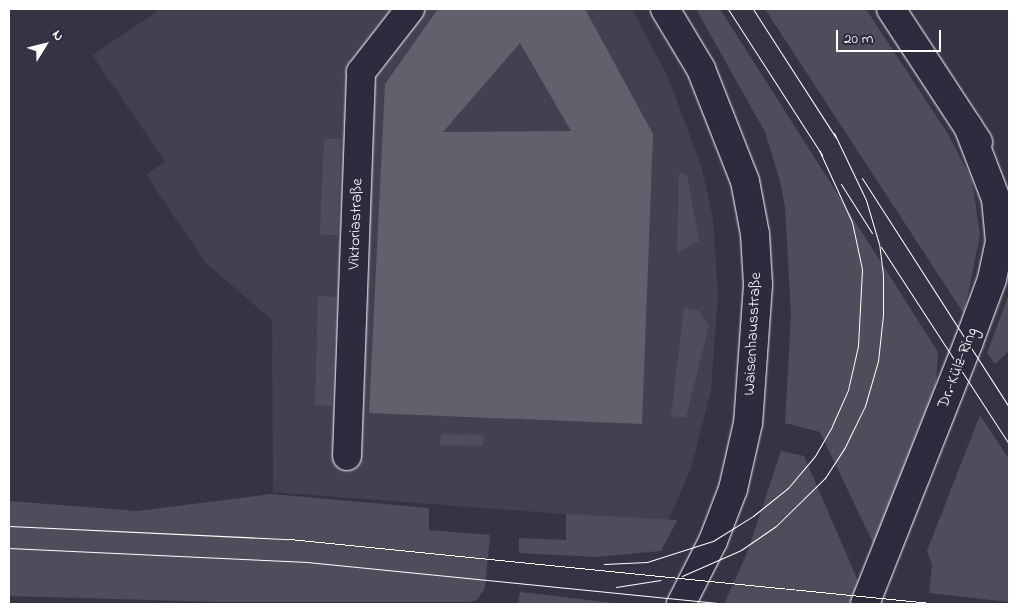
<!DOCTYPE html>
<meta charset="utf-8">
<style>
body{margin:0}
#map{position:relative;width:1018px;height:613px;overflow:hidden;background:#373345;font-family:"Indie Flower",sans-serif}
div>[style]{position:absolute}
.built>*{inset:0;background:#444051}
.green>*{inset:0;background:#514c5c}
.building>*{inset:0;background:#635f6d}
.roads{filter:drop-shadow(0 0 1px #fff) drop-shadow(0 0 1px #fff)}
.street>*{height:28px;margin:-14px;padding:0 14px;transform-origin:14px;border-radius:14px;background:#2f2a3d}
.secondary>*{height:28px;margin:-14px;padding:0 14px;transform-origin:14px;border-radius:14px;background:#2f2a3d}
.tram>*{height:1px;margin:-0.5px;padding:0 0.5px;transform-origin:0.5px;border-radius:0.5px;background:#fff}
span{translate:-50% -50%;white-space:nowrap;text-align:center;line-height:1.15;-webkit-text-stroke:4.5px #2f2a3d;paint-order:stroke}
.street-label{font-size:16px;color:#fff}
.frame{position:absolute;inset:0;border:10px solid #fff;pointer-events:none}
.north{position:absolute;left:20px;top:20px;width:50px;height:50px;-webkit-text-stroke:4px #2f2a3d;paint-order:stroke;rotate:54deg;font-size:14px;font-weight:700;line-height:20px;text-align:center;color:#fff}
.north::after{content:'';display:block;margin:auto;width:18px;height:22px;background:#fff;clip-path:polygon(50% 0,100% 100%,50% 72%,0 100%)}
.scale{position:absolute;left:836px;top:30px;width:105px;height:22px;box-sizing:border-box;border:2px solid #fff;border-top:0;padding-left:6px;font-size:15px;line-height:18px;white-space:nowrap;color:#fff;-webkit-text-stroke:4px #2f2a3d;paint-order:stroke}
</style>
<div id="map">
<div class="built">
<i style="clip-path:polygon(161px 9px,632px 9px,669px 79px,702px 169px,713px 219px,718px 293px,711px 390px,691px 468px,668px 522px,273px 492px,272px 320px,205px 262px,146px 175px,165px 161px,92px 55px)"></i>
</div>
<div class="green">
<i style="clip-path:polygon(696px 9px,720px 9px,938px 352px,936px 384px,874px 545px,820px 432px,785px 423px,791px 315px,785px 207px,780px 181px,765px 132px)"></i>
<i style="clip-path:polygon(765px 9px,866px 9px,948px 134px,972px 180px,980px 235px,964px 314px)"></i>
<i style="clip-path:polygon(324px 139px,341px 139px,338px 235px,320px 235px)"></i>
<i style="clip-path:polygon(679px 173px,687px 175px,699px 241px,677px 253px)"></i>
<i style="clip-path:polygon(1009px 294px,1009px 351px,995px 364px,987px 353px)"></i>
<i style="clip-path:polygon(318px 296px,336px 297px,332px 406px,315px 405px)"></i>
<i style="clip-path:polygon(684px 308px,699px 311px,709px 326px,686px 418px,671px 416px)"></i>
<i style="clip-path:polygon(980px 415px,1009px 459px,1009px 602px,929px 593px,932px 565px,927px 551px)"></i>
<i style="clip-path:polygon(441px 434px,484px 435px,483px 446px,440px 445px)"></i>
<i style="clip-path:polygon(781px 451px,804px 456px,858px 581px,849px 604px,724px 604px,747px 553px)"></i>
<i style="clip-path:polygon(271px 494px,429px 508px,429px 530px,490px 535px,485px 588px,477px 600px,470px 602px,220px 602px,9px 596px,9px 501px,137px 511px)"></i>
<i style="clip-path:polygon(566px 514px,677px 520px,677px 521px,661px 551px,596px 557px,519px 553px,519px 538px,566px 540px)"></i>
<i style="clip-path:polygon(520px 592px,614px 603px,518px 604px)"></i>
</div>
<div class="building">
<i style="clip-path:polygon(evenodd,438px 9px,585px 9px,653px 134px,642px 424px,369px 413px,385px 84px,438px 9px,520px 43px,571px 131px,443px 132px,520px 43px)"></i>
</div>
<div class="roads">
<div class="street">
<i style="left:347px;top:456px;width:384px;rotate:-87.9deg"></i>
<i style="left:361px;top:72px;width:80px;rotate:-52.1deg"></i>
</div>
<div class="secondary">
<i style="left:665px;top:9px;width:70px;rotate:59deg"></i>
<i style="left:701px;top:69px;width:120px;rotate:68.6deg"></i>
<i style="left:745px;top:181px;width:54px;rotate:79.3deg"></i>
<i style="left:755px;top:234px;width:51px;rotate:86.6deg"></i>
<i style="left:758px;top:285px;width:138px;rotate:94.1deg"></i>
<i style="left:748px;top:423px;width:68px;rotate:102.8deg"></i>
<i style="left:733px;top:489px;width:56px;rotate:111deg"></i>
<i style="left:713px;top:541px;width:71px;rotate:116.9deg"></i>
<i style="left:891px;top:9px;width:159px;rotate:56.8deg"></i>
<i style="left:865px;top:604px;width:280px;rotate:-68.4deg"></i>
<i style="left:968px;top:344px;width:69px;rotate:-69.7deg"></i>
<i style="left:992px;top:279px;width:38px;rotate:-78deg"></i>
<i style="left:1000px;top:242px;width:43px;rotate:-95.3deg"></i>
<i style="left:996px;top:199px;width:78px;rotate:-111deg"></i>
</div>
</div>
<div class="tram">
<i style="left:728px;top:9px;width:174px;rotate:57.2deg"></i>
<i style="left:753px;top:9px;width:153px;rotate:57.2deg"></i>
<i style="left:862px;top:178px;width:272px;rotate:57.3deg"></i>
<i style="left:841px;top:184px;width:58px;rotate:57.7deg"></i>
<i style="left:881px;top:247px;width:235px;rotate:57deg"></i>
<i style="left:9px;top:526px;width:280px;rotate:2.7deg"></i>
<i style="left:289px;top:539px;width:654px;rotate:5.7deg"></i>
<i style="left:9px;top:548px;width:298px;rotate:2.7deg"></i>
<i style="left:307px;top:562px;width:425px;rotate:5.7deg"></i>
<i style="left:604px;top:564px;width:43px;rotate:-2.7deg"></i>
<i style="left:647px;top:562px;width:69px;rotate:-17.7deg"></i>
<i style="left:713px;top:541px;width:47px;rotate:-32deg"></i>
<i style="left:753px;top:516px;width:45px;rotate:-38.7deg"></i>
<i style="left:788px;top:488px;width:42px;rotate:-49.8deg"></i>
<i style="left:815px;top:456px;width:34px;rotate:-60deg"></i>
<i style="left:832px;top:426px;width:39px;rotate:-66deg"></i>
<i style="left:848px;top:390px;width:45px;rotate:-77.2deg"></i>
<i style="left:858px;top:346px;width:77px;rotate:-87deg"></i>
<i style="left:862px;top:269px;width:48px;rotate:-102deg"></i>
<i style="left:852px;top:222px;width:79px;rotate:-114.6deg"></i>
<i style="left:682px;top:576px;width:64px;rotate:-23.8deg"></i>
<i style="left:741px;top:550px;width:42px;rotate:-34.4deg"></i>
<i style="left:776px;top:526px;width:69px;rotate:-44.4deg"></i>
<i style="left:825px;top:478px;width:35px;rotate:-57deg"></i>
<i style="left:844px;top:449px;width:48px;rotate:-64deg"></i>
<i style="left:865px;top:406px;width:47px;rotate:-73.9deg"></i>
<i style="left:878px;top:361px;width:46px;rotate:-83.8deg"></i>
<i style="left:883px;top:315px;width:40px;rotate:-90deg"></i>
<i style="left:883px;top:275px;width:31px;rotate:-97deg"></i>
<i style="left:879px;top:244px;width:46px;rotate:-106.5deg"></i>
<i style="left:866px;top:200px;width:74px;rotate:-115.5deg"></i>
<i style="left:616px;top:587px;width:45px;rotate:-9deg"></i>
</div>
<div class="street-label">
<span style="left:356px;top:224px;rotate:-88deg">Viktoriastraße</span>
<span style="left:753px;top:334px;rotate:-87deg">Waisenhausstraße</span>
<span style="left:958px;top:368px;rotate:-69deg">Dr.-Külz-Ring</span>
</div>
<div class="frame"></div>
<div class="north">N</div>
<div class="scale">20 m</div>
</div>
